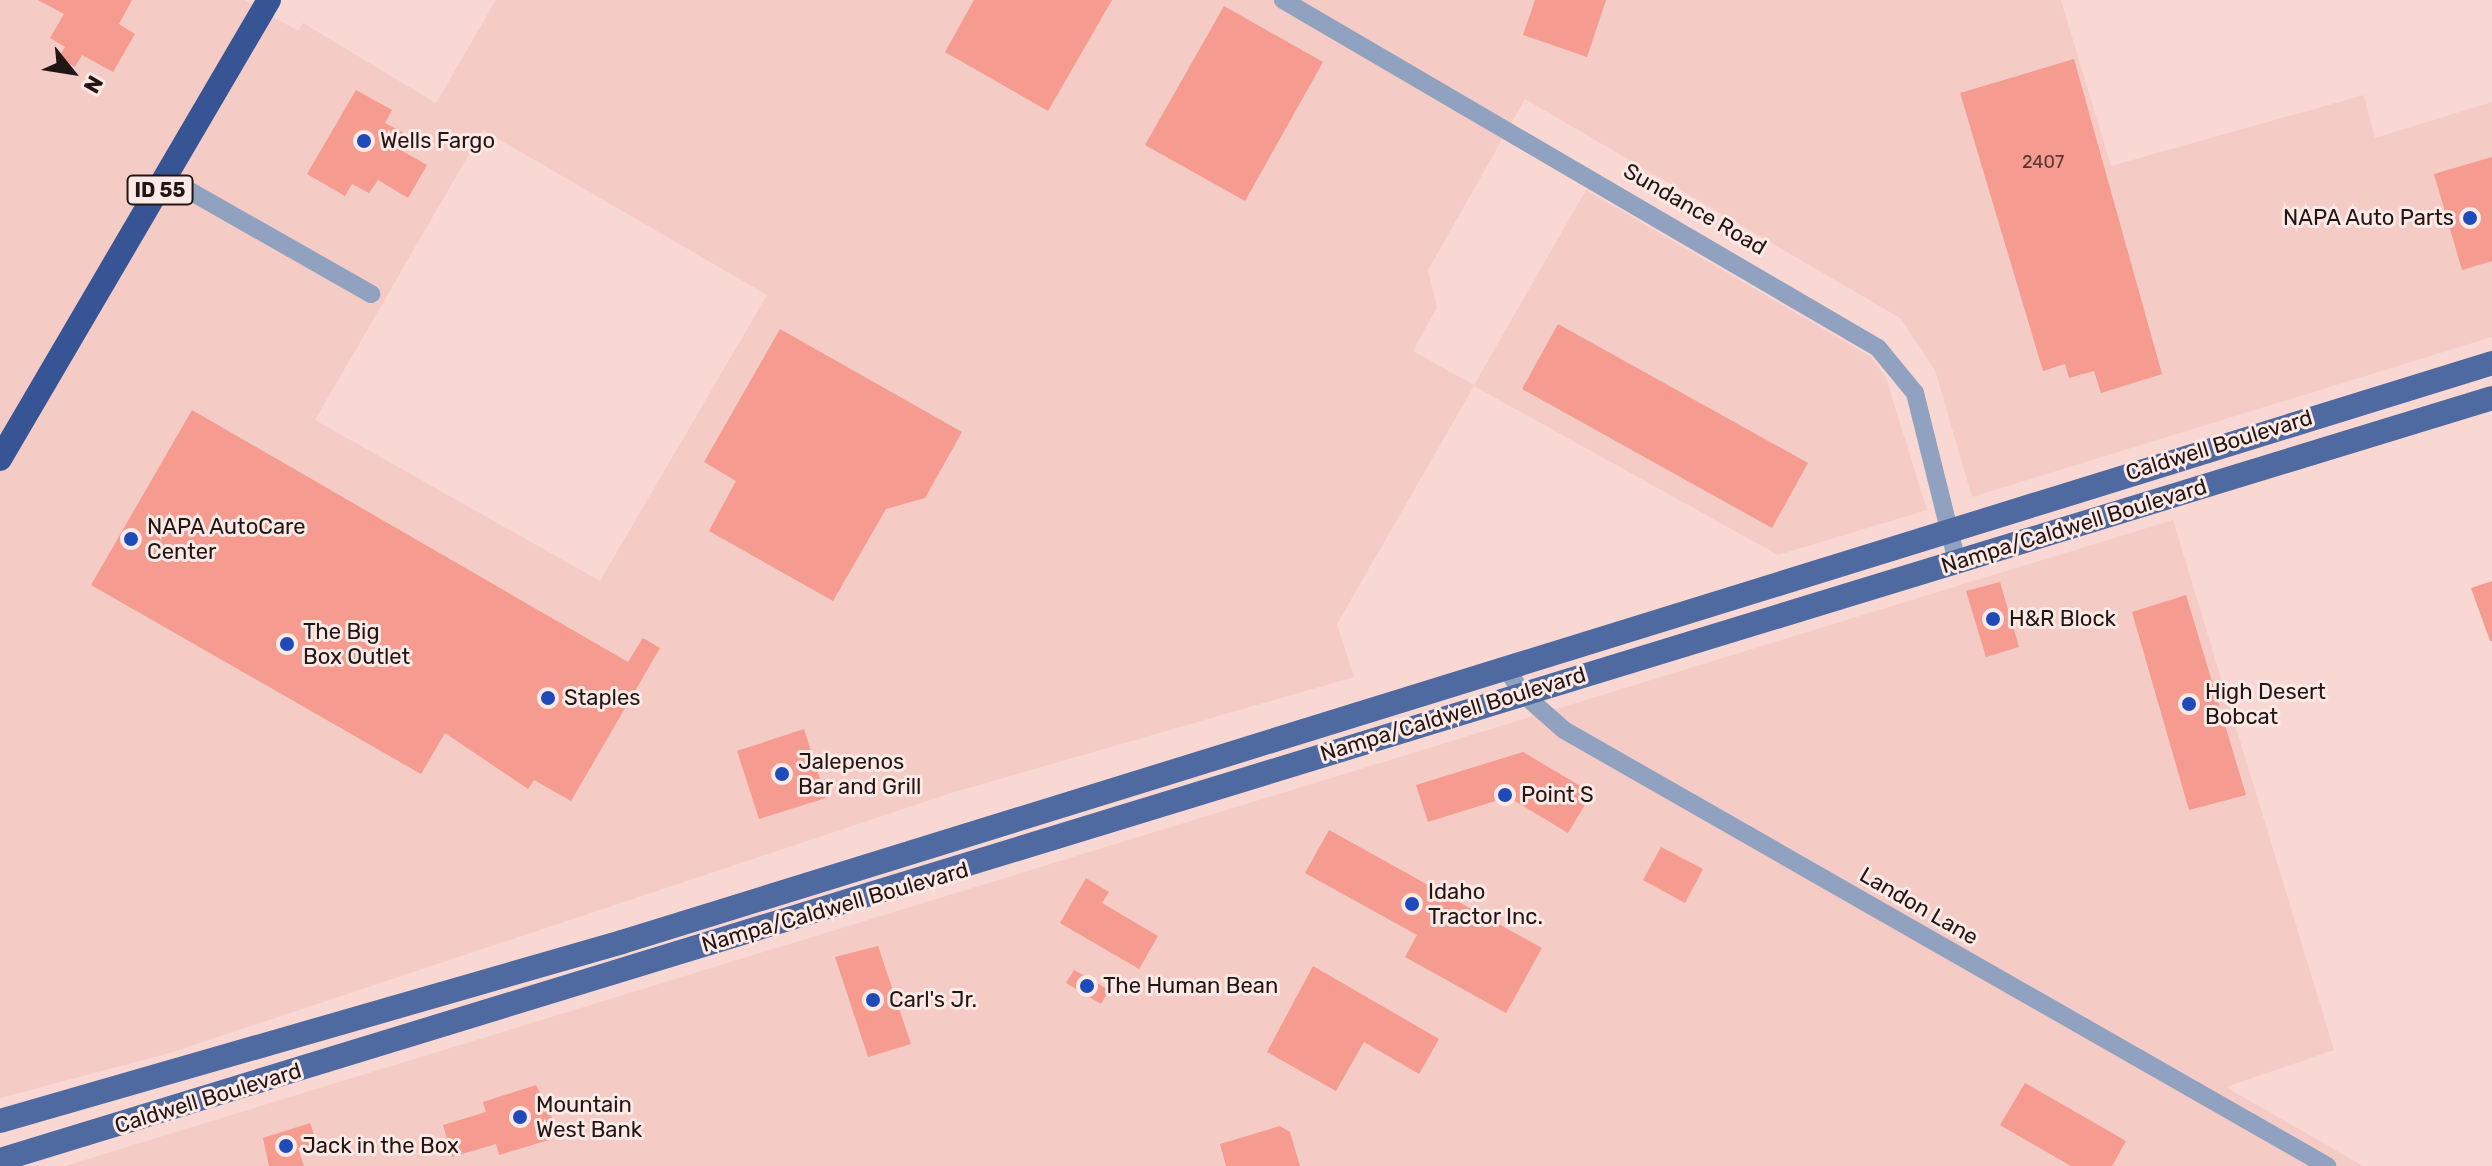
<!DOCTYPE html>
<style>
body{margin:0}
#map{position:relative;width:2492px;height:1166px;overflow:hidden;background:#f9d8d3;font-family:Rubik,sans-serif}
div>[style]{position:absolute}
.built>*{inset:0;background:#f4cbc5}
.building>*{inset:0;background:#f59b90}
.street>*{height:18px;margin:-9px;padding:0 9px;transform-origin:9px;border-radius:9px;background:#91a1c0}
.primary>*{height:24px;margin:-12px;padding:0 12px;transform-origin:12px;border-radius:12px;background:#4f6aa0}
.highway>*{height:24px;margin:-12px;padding:0 12px;transform-origin:12px;border-radius:12px;background:#375594}
.dots>*{width:22px;height:22px;translate:-50% -50%;box-sizing:border-box;border:4px solid #fde9e6;border-radius:50%}
span{translate:-50% -50%;white-space:nowrap;text-align:center;line-height:1.15;-webkit-text-stroke:6px #fde9e6;paint-order:stroke}
.number-label{font-size:18px;color:#563733}
.number-label span{-webkit-text-stroke-width:0}
.shield-label span{padding:2px 6px;background:#fde9e6;border:2px solid;border-radius:6px;-webkit-text-stroke-width:0}
.shield-label{font-size:20px;color:#211614;font-weight:700}
.poi-label{font-size:22px;color:#211614}
.left{translate:0 -50%;text-align:left}
.right{translate:-100% -50%;text-align:right}
.street-label{font-size:22px;color:#211614}
.north{position:absolute;left:32px;top:32px;width:80px;height:80px;-webkit-text-stroke:6px #fde9e6;paint-order:stroke;rotate:120deg;font-size:22px;font-weight:700;line-height:32px;text-align:center;color:#211614}
.north::after{content:'';display:block;margin:auto;width:28px;height:36px;background:#211614;clip-path:polygon(50% 0,100% 100%,50% 72%,0 100%)}
</style>
<div id="map">
<div class="built">
<i style="clip-path:polygon(evenodd,0 0,244px 0,298px 31px,303px 23px,436px 103px,496px 0,2061px 0,2111px 166px,2364px 95px,2375px 138px,2492px 102px,2492px 337px,1972px 497px,1935px 370px,1900px 318px,1525px 99px,1428px 270px,1437px 307px,1413px 351px,1474px 385px,1586px 190px,1871px 357px,1886px 378px,1927px 510px,1778px 555px,1474px 386px,1337px 624px,1354px 677px,951px 793px,173px 1052px,0 1098px,0 0,483px 130px,767px 295px,600px 581px,315px 420px,483px 130px)"></i>
<i style="clip-path:polygon(2173px 520px,2334px 1050px,2226px 1087px,2363px 1166px,65px 1166px)"></i>
</div>
<div class="building">
<i style="clip-path:polygon(38px 0,132px 0,119px 24px,135px 34px,113px 72px,82px 55px,75px 67px,59px 57px,65px 47px,50px 38px,64px 14px)"></i>
<i style="clip-path:polygon(974px 0,1112px 0,1048px 111px,945px 52px)"></i>
<i style="clip-path:polygon(1535px 0,1606px 0,1587px 57px,1523px 35px)"></i>
<i style="clip-path:polygon(1224px 6px,1323px 62px,1245px 201px,1145px 145px)"></i>
<i style="clip-path:polygon(2074px 59px,2162px 374px,2101px 393px,2094px 371px,2069px 378px,2065px 364px,2043px 371px,1960px 93px)"></i>
<i style="clip-path:polygon(356px 90px,392px 110px,385px 123px,406px 134px,397px 148px,427px 165px,408px 198px,378px 180px,369px 193px,352px 184px,345px 196px,307px 174px)"></i>
<i style="clip-path:polygon(2492px 157px,2492px 261px,2462px 270px,2434px 174px)"></i>
<i style="clip-path:polygon(1558px 324px,1808px 463px,1772px 528px,1522px 389px)"></i>
<i style="clip-path:polygon(780px 329px,962px 432px,925px 498px,886px 509px,833px 601px,709px 531px,736px 481px,704px 462px)"></i>
<i style="clip-path:polygon(192px 410px,628px 662px,643px 638px,660px 648px,571px 801px,534px 780px,528px 789px,445px 733px,421px 774px,91px 585px)"></i>
<i style="clip-path:polygon(2492px 581px,2492px 641px,2490px 641px,2471px 588px)"></i>
<i style="clip-path:polygon(2000px 582px,2019px 647px,1986px 657px,1966px 591px)"></i>
<i style="clip-path:polygon(2186px 595px,2246px 795px,2189px 810px,2132px 612px)"></i>
<i style="clip-path:polygon(804px 729px,826px 798px,759px 819px,737px 751px)"></i>
<i style="clip-path:polygon(1523px 752px,1592px 793px,1568px 833px,1508px 797px,1428px 822px,1416px 785px)"></i>
<i style="clip-path:polygon(1329px 830px,1542px 948px,1506px 1013px,1405px 957px,1417px 935px,1305px 873px)"></i>
<i style="clip-path:polygon(1661px 847px,1703px 869px,1685px 903px,1643px 880px)"></i>
<i style="clip-path:polygon(1086px 878px,1109px 892px,1102px 903px,1158px 936px,1139px 969px,1060px 923px)"></i>
<i style="clip-path:polygon(878px 946px,911px 1044px,868px 1057px,835px 957px)"></i>
<i style="clip-path:polygon(1313px 966px,1439px 1039px,1419px 1074px,1364px 1042px,1336px 1091px,1267px 1052px)"></i>
<i style="clip-path:polygon(1074px 970px,1109px 990px,1101px 1004px,1066px 983px)"></i>
<i style="clip-path:polygon(2025px 1083px,2126px 1141px,2112px 1166px,2071px 1166px,2000px 1125px)"></i>
<i style="clip-path:polygon(536px 1085px,554px 1122px,547px 1123px,552px 1139px,499px 1155px,496px 1144px,452px 1157px,443px 1125px,486px 1112px,483px 1102px)"></i>
<i style="clip-path:polygon(310px 1123px,317px 1143px,298px 1148px,304px 1166px,269px 1166px,263px 1138px)"></i>
<i style="clip-path:polygon(1280px 1126px,1290px 1132px,1300px 1166px,1226px 1166px,1220px 1144px)"></i>
</div>
<div class="street">
<i style="left:1283px;top:0;width:689px;rotate:30.32deg"></i>
<i style="left:1878px;top:348px;width:58px;rotate:50.6deg"></i>
<i style="left:1915px;top:393px;width:174px;rotate:76deg"></i>
<i style="left:167px;top:178px;width:235px;rotate:29.6deg"></i>
<i style="left:1505px;top:666px;width:31px;rotate:58deg"></i>
<i style="left:1521px;top:692px;width:57px;rotate:41.5deg"></i>
<i style="left:1564px;top:730px;width:879px;rotate:29.74deg"></i>
</div>
<div class="primary">
<i style="left:0;top:1121px;width:647px;rotate:-16.05deg"></i>
<i style="left:622px;top:942px;width:1958px;rotate:-17.2deg"></i>
<i style="left:0;top:1160px;width:2606px;rotate:-17deg"></i>
</div>
<div class="highway">
<i style="left:0;top:459px;width:532px;rotate:-59.63deg"></i>
</div>
<div class="dots">
<i style="left:364px;top:141px;background:#1e4bb9"></i>
<i style="left:2470px;top:218px;background:#1e4bb9"></i>
<i style="left:131px;top:539px;background:#1e4bb9"></i>
<i style="left:1993px;top:619px;background:#1e4bb9"></i>
<i style="left:287px;top:644px;background:#1e4bb9"></i>
<i style="left:548px;top:698px;background:#1e4bb9"></i>
<i style="left:2189px;top:704px;background:#1e4bb9"></i>
<i style="left:782px;top:774px;background:#1e4bb9"></i>
<i style="left:1505px;top:795px;background:#1e4bb9"></i>
<i style="left:1412px;top:904px;background:#1e4bb9"></i>
<i style="left:1087px;top:986px;background:#1e4bb9"></i>
<i style="left:873px;top:1000px;background:#1e4bb9"></i>
<i style="left:520px;top:1117px;background:#1e4bb9"></i>
<i style="left:286px;top:1146px;background:#1e4bb9"></i>
</div>
<div class="number-label">
<span style="left:2043px;top:162px">2407</span>
</div>
<div class="shield-label">
<span style="left:160px;top:190px">ID 55</span>
</div>
<div class="poi-label">
<span class="left" style="left:380px;top:141px">Wells Fargo</span>
<span class="right" style="left:2454px;top:218px">NAPA Auto Parts</span>
<span class="left" style="left:147px;top:539px">NAPA AutoCare<br>Center</span>
<span class="left" style="left:2009px;top:619px">H&amp;R Block</span>
<span class="left" style="left:303px;top:644px">The Big<br>Box Outlet</span>
<span class="left" style="left:2205px;top:704px">High Desert<br>Bobcat</span>
<span class="left" style="left:564px;top:698px">Staples</span>
<span class="left" style="left:798px;top:774px">Jalepenos<br>Bar and Grill</span>
<span class="left" style="left:1521px;top:795px">Point S</span>
<span class="left" style="left:1428px;top:904px">Idaho<br>Tractor Inc.</span>
<span class="left" style="left:1103px;top:986px">The Human Bean</span>
<span class="left" style="left:889px;top:1000px">Carl's Jr.</span>
<span class="left" style="left:536px;top:1117px">Mountain<br>West Bank</span>
<span class="left" style="left:302px;top:1146px">Jack in the Box</span>
</div>
<div class="street-label">
<span style="left:1695px;top:209px;rotate:30deg">Sundance Road</span>
<span style="left:2219px;top:445px;rotate:-17deg">Caldwell Boulevard</span>
<span style="left:2074px;top:526px;rotate:-17deg">Nampa/Caldwell Boulevard</span>
<span style="left:1453px;top:714px;rotate:-17deg">Nampa/Caldwell Boulevard</span>
<span style="left:1919px;top:906px;rotate:30deg">Landon Lane</span>
<span style="left:835px;top:907px;rotate:-16deg">Nampa/Caldwell Boulevard</span>
<span style="left:208px;top:1098px;rotate:-17deg">Caldwell Boulevard</span>
</div>
<div class="north">N</div>
</div>
